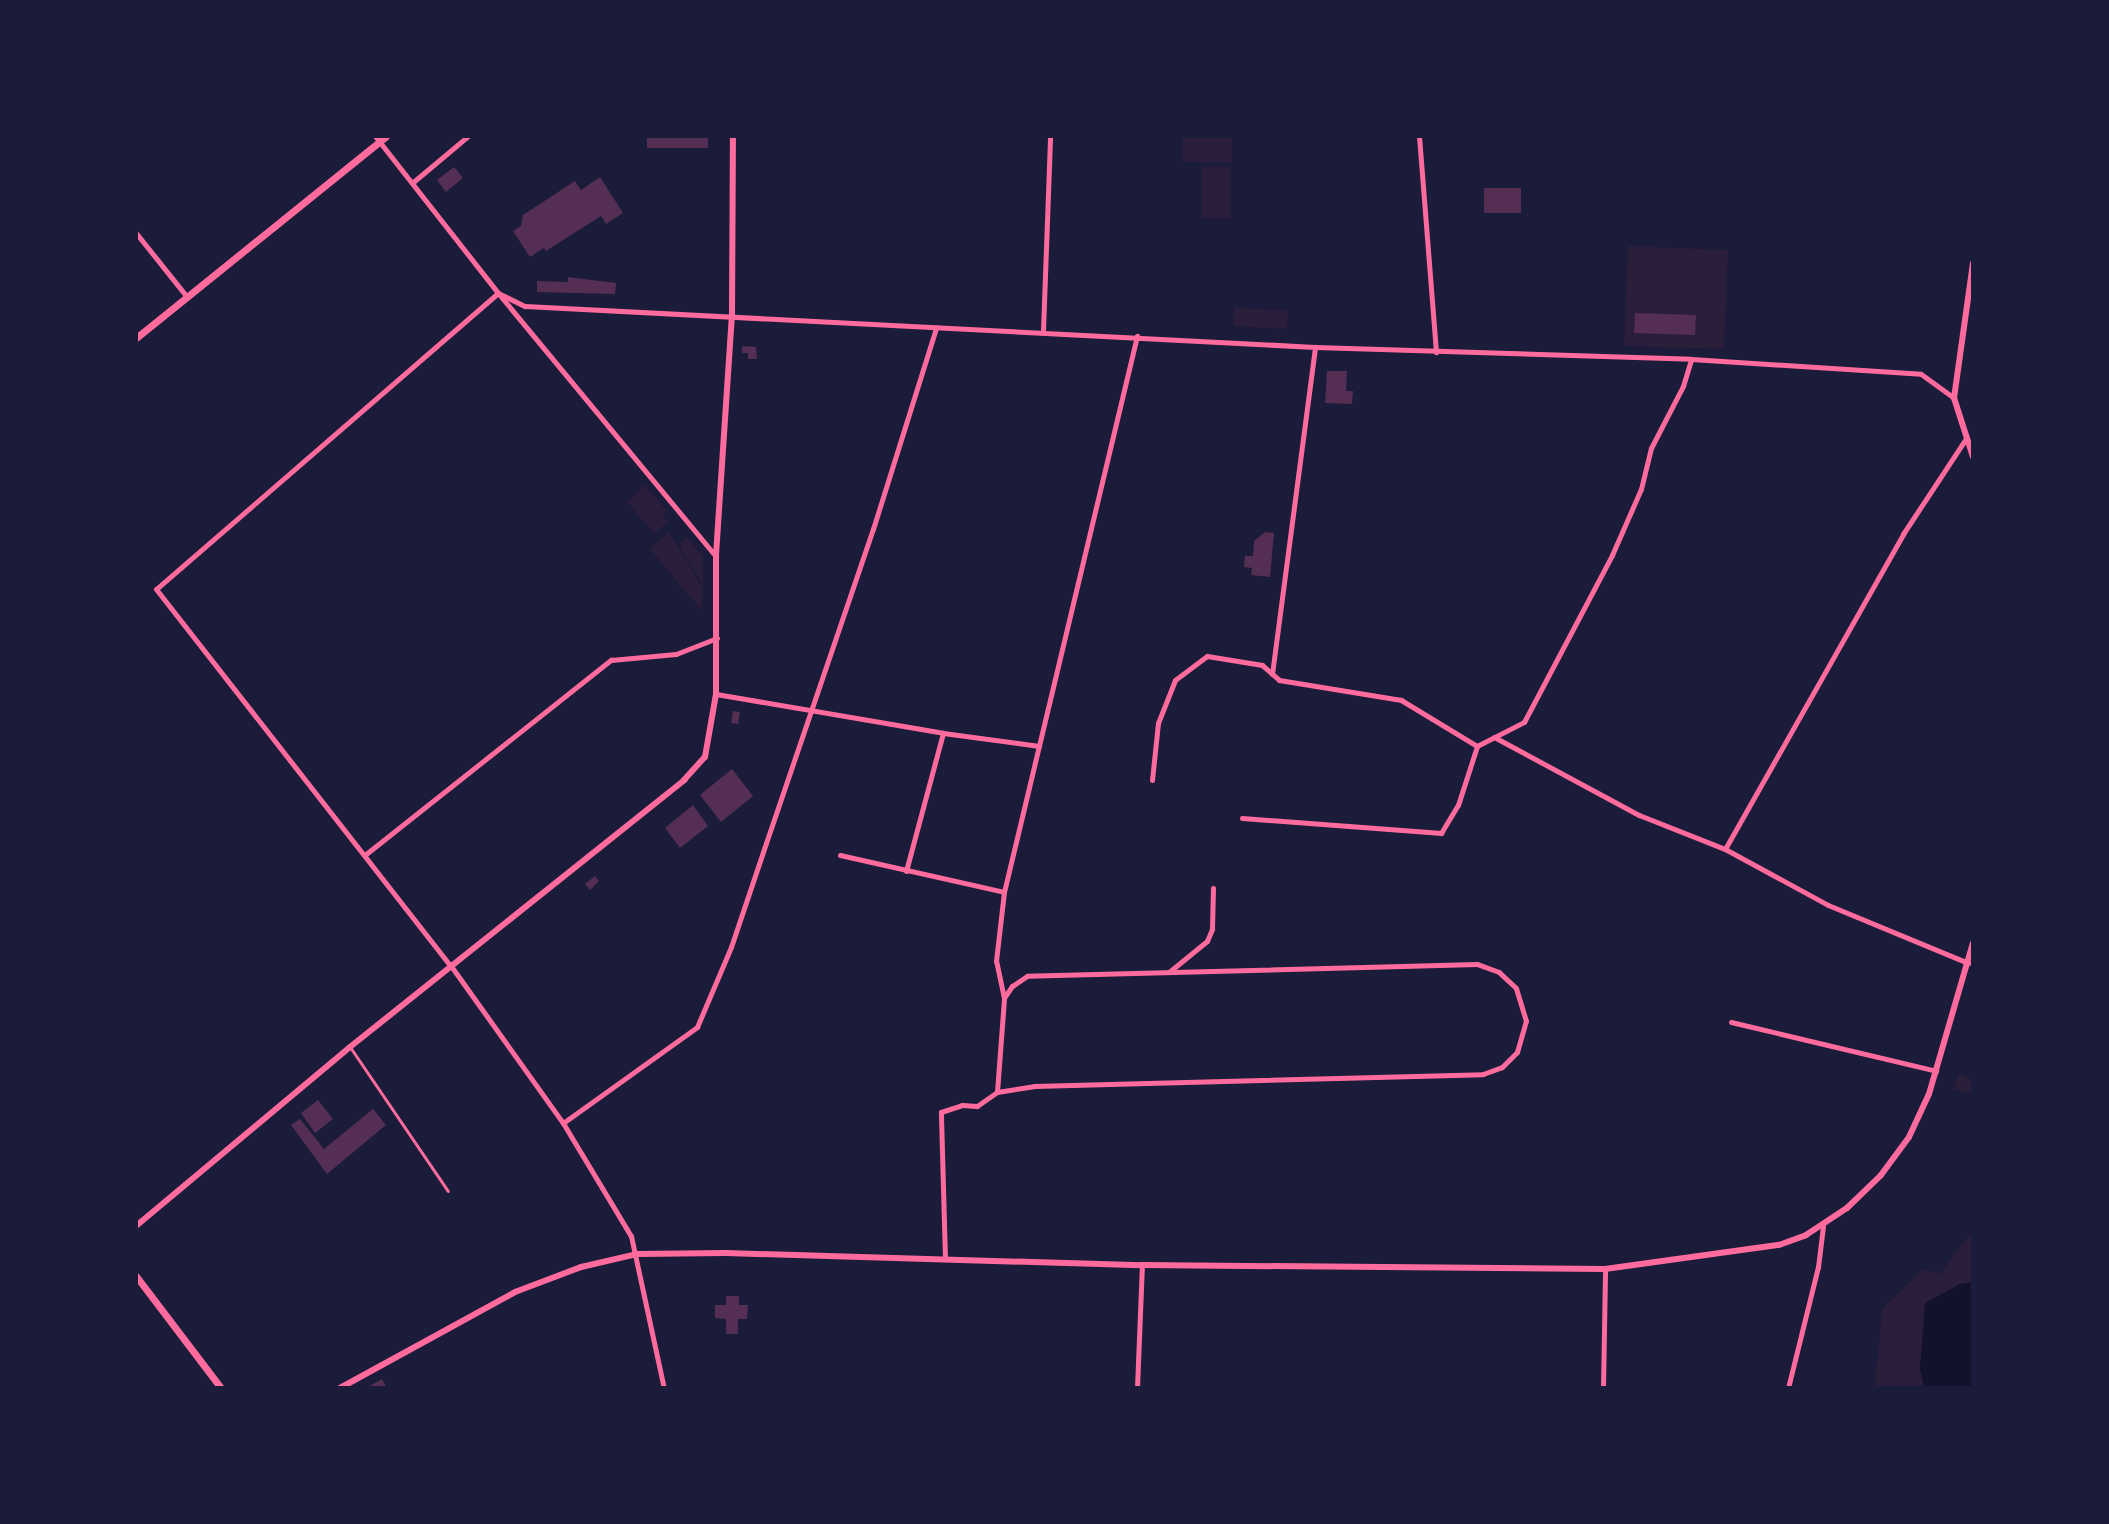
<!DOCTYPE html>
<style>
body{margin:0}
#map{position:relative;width:2109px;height:1524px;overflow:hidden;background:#1b1b3a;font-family:Inter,sans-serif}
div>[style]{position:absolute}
.green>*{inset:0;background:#2a1e3b}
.water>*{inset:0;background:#12122b}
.building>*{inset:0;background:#542f53}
.service>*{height:3px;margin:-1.5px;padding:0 1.5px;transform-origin:1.5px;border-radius:1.5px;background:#ff6b9d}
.minor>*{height:5px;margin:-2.5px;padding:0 2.5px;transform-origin:2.5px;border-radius:2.5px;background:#ff6b9d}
.tertiary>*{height:6px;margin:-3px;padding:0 3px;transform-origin:3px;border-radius:3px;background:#ff6b9d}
.secondary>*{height:7px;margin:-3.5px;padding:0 3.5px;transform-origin:3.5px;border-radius:3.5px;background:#ff6b9d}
span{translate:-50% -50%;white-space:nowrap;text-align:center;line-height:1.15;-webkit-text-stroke:6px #1b1b3a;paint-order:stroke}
.frame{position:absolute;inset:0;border:138px solid #1b1b3a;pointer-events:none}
</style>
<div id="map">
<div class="green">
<i style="clip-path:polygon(1183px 136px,1232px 136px,1232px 162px,1183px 162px)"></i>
<i style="clip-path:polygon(1202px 167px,1231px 167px,1231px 219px,1202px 218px)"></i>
<i style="clip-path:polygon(1628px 246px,1728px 250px,1724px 349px,1624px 346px)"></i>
<i style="clip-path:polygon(1234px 308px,1288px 310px,1287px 329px,1233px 326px)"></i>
<i style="clip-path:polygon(645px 485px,666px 510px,663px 516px,668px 522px,654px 533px,627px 502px)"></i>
<i style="clip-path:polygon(669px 532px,703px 589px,701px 610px,650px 549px)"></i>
<i style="clip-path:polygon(687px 537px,703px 557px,703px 585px,681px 550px,680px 544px)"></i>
<i style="clip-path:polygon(1959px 1074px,1973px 1080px,1973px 1094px,1953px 1089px)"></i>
<i style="clip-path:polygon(1973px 1230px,1973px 1282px,1960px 1284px,1920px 1367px,1924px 1388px,1875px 1388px,1882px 1309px,1922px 1270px,1940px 1274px)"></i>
</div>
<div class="water">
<i style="clip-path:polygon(1973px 1282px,1973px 1388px,1924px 1388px,1920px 1368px,1925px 1303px,1960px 1284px)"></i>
</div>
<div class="building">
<i style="clip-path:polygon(647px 136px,708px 136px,708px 148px,647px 148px)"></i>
<i style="clip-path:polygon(454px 167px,463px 178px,446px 192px,437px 180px)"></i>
<i style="clip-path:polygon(600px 177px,623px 213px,606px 224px,601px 216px,546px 251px,544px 248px,530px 257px,513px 231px,521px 226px,523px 215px,575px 181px,581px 190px)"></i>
<i style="clip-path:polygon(1484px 188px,1521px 188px,1521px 213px,1484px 213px)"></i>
<i style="clip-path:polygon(568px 277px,616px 283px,615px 294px,537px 292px,537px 281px,568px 282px)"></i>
<i style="clip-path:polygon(1635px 313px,1696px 315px,1695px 335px,1634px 333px)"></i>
<i style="clip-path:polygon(742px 346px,756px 347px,757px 359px,748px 359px,748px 353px,742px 353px)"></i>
<i style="clip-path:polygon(1327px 371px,1347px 371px,1346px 391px,1353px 391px,1352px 404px,1325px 403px)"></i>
<i style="clip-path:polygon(1265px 532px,1274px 533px,1270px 577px,1251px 575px,1252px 568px,1244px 567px,1245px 556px,1253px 556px,1254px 541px)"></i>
<i style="clip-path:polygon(733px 711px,740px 712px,738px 724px,731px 723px)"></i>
<i style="clip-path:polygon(732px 769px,753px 796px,721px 822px,700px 795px)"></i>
<i style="clip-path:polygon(693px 805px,708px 826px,680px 848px,665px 828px)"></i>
<i style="clip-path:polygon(595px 876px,599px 881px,590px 890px,585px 884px)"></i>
<i style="clip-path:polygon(318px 1100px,333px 1119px,315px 1133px,301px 1113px)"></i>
<i style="clip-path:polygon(373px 1109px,386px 1125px,327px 1174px,291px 1125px,300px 1119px,324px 1149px)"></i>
<i style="clip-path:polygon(726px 1296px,739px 1296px,739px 1305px,748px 1305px,747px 1319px,738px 1319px,738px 1334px,726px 1334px,726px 1319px,715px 1318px,715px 1305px,726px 1305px)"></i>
<i style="clip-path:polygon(382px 1379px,387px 1388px,366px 1388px)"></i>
</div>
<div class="service">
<i style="left:350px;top:1047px;width:174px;rotate:55.8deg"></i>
</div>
<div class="minor">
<i style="left:375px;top:136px;width:199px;rotate:51.9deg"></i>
<i style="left:498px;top:293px;width:340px;rotate:50.4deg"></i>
<i style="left:1419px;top:136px;width:217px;rotate:85.5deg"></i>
<i style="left:412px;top:183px;width:73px;rotate:-40deg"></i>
<i style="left:136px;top:233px;width:82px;rotate:51.4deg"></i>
<i style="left:498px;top:293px;width:30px;rotate:26deg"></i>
<i style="left:525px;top:306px;width:791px;rotate:2.97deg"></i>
<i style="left:1315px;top:347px;width:376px;rotate:1.8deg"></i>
<i style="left:1691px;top:359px;width:230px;rotate:3.7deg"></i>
<i style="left:1921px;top:374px;width:41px;rotate:36deg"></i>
<i style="left:498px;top:293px;width:452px;rotate:139.1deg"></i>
<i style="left:156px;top:589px;width:479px;rotate:52deg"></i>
<i style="left:451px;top:966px;width:193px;rotate:54.5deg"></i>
<i style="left:563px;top:1123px;width:132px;rotate:59deg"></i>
<i style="left:631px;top:1236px;width:156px;rotate:77.8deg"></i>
<i style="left:1043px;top:330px;width:194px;rotate:-87.9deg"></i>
<i style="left:1272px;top:674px;width:330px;rotate:-82.5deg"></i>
<i style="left:716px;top:694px;width:230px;rotate:9.7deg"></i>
<i style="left:943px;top:733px;width:97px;rotate:7.7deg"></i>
<i style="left:1494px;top:737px;width:165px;rotate:28.3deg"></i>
<i style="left:1639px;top:815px;width:92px;rotate:21.6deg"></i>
<i style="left:1725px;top:849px;width:362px;rotate:-60.5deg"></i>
<i style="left:1903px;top:534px;width:113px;rotate:-56.6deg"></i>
<i style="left:1152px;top:780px;width:57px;rotate:-84deg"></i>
<i style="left:1158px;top:723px;width:46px;rotate:-68.4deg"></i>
<i style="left:1175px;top:680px;width:40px;rotate:-37deg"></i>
<i style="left:1207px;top:656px;width:56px;rotate:9.3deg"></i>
<i style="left:1262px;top:665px;width:23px;rotate:41deg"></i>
<i style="left:1279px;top:680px;width:124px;rotate:9.3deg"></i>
<i style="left:1401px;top:700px;width:89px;rotate:31.2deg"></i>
<i style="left:1477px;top:746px;width:53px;rotate:-27.1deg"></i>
<i style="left:1524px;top:722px;width:189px;rotate:-62.2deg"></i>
<i style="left:1612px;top:555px;width:72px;rotate:-66.3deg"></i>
<i style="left:1641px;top:489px;width:42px;rotate:-76.3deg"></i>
<i style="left:1651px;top:448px;width:70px;rotate:-62.7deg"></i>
<i style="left:1683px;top:386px;width:28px;rotate:-73deg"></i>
<i style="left:1242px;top:818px;width:200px;rotate:4.3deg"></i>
<i style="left:1441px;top:833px;width:33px;rotate:-59deg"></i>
<i style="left:1458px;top:805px;width:62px;rotate:-72.1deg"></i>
<i style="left:1725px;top:849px;width:117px;rotate:28.5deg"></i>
<i style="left:1828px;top:905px;width:152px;rotate:22.5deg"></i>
<i style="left:366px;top:854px;width:313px;rotate:-38.4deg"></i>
<i style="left:611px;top:660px;width:65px;rotate:-5.3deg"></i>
<i style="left:676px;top:654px;width:44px;rotate:-21.3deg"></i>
<i style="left:840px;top:855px;width:168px;rotate:12.7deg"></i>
<i style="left:906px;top:871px;width:143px;rotate:-75deg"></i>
<i style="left:1169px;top:972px;width:49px;rotate:-39.2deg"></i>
<i style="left:1207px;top:941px;width:13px;rotate:-67deg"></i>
<i style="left:1212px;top:929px;width:41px;rotate:-88.6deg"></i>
<i style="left:1731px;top:1022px;width:211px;rotate:13.4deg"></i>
<i style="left:997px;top:1092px;width:94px;rotate:-85.7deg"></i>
<i style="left:1004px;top:998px;width:38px;rotate:-102deg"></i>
<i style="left:996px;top:961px;width:69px;rotate:-83.4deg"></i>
<i style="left:1004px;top:892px;width:572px;rotate:-76.55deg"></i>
<i style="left:563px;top:1123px;width:165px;rotate:-35.6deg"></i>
<i style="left:697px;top:1027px;width:87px;rotate:-67deg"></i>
<i style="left:731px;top:947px;width:110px;rotate:-71.4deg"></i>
<i style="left:766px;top:843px;width:332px;rotate:-71.2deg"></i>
<i style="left:873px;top:529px;width:211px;rotate:-72.6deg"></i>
<i style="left:945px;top:1259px;width:147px;rotate:-91.6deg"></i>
<i style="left:941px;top:1112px;width:22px;rotate:-18deg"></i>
<i style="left:962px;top:1105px;width:15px;rotate:4deg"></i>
<i style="left:977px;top:1106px;width:24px;rotate:-35deg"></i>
<i style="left:997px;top:1092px;width:37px;rotate:-9deg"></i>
<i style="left:1034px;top:1086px;width:449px;rotate:-1.5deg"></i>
<i style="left:1483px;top:1074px;width:20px;rotate:-20deg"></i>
<i style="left:1502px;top:1067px;width:21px;rotate:-45deg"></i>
<i style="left:1517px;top:1052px;width:32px;rotate:-74deg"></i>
<i style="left:1526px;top:1021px;width:34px;rotate:-107deg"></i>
<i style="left:1516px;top:988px;width:23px;rotate:-137deg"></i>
<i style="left:1499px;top:972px;width:23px;rotate:-160deg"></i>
<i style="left:1477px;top:964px;width:450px;rotate:178.5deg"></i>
<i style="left:1027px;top:976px;width:18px;rotate:146deg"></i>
<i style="left:1012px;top:986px;width:14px;rotate:124deg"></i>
<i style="left:1137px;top:1388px;width:123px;rotate:-87.7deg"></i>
<i style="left:1603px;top:1388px;width:119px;rotate:-89deg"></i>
<i style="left:1788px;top:1388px;width:125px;rotate:-76.1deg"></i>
<i style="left:1818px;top:1267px;width:41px;rotate:-83deg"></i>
</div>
<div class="tertiary">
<i style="left:1973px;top:263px;width:136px;rotate:98deg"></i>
<i style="left:1954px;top:398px;width:62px;rotate:72.1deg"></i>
<i style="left:136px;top:1226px;width:279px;rotate:-39.9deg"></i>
<i style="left:350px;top:1047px;width:428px;rotate:-38.6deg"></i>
<i style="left:684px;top:780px;width:31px;rotate:-48deg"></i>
<i style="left:705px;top:757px;width:64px;rotate:-80.1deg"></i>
<i style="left:716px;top:694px;width:139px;rotate:-90deg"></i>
<i style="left:716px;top:555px;width:241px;rotate:-86.2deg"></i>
<i style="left:732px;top:315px;width:179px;rotate:-89.7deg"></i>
<i style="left:340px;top:1388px;width:200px;rotate:-28.7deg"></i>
<i style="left:515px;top:1292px;width:71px;rotate:-20.7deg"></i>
<i style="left:581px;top:1267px;width:57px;rotate:-13.1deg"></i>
<i style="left:637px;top:1254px;width:89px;rotate:-0.6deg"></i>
<i style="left:726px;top:1253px;width:416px;rotate:1.7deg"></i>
<i style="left:1142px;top:1265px;width:463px;rotate:0.5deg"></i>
<i style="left:1605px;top:1269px;width:176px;rotate:-7.9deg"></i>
<i style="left:1779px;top:1245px;width:29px;rotate:-20deg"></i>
<i style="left:1806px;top:1235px;width:49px;rotate:-33.4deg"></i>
<i style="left:1847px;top:1208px;width:47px;rotate:-44.1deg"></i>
<i style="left:1881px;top:1175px;width:47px;rotate:-53.6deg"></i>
<i style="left:1909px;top:1137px;width:47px;rotate:-65.1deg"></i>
<i style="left:1929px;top:1094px;width:157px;rotate:-73.8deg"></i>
</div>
<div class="secondary">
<i style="left:136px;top:338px;width:321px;rotate:-38.9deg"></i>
<i style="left:136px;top:1276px;width:141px;rotate:52.8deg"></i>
</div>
<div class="frame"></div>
</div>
